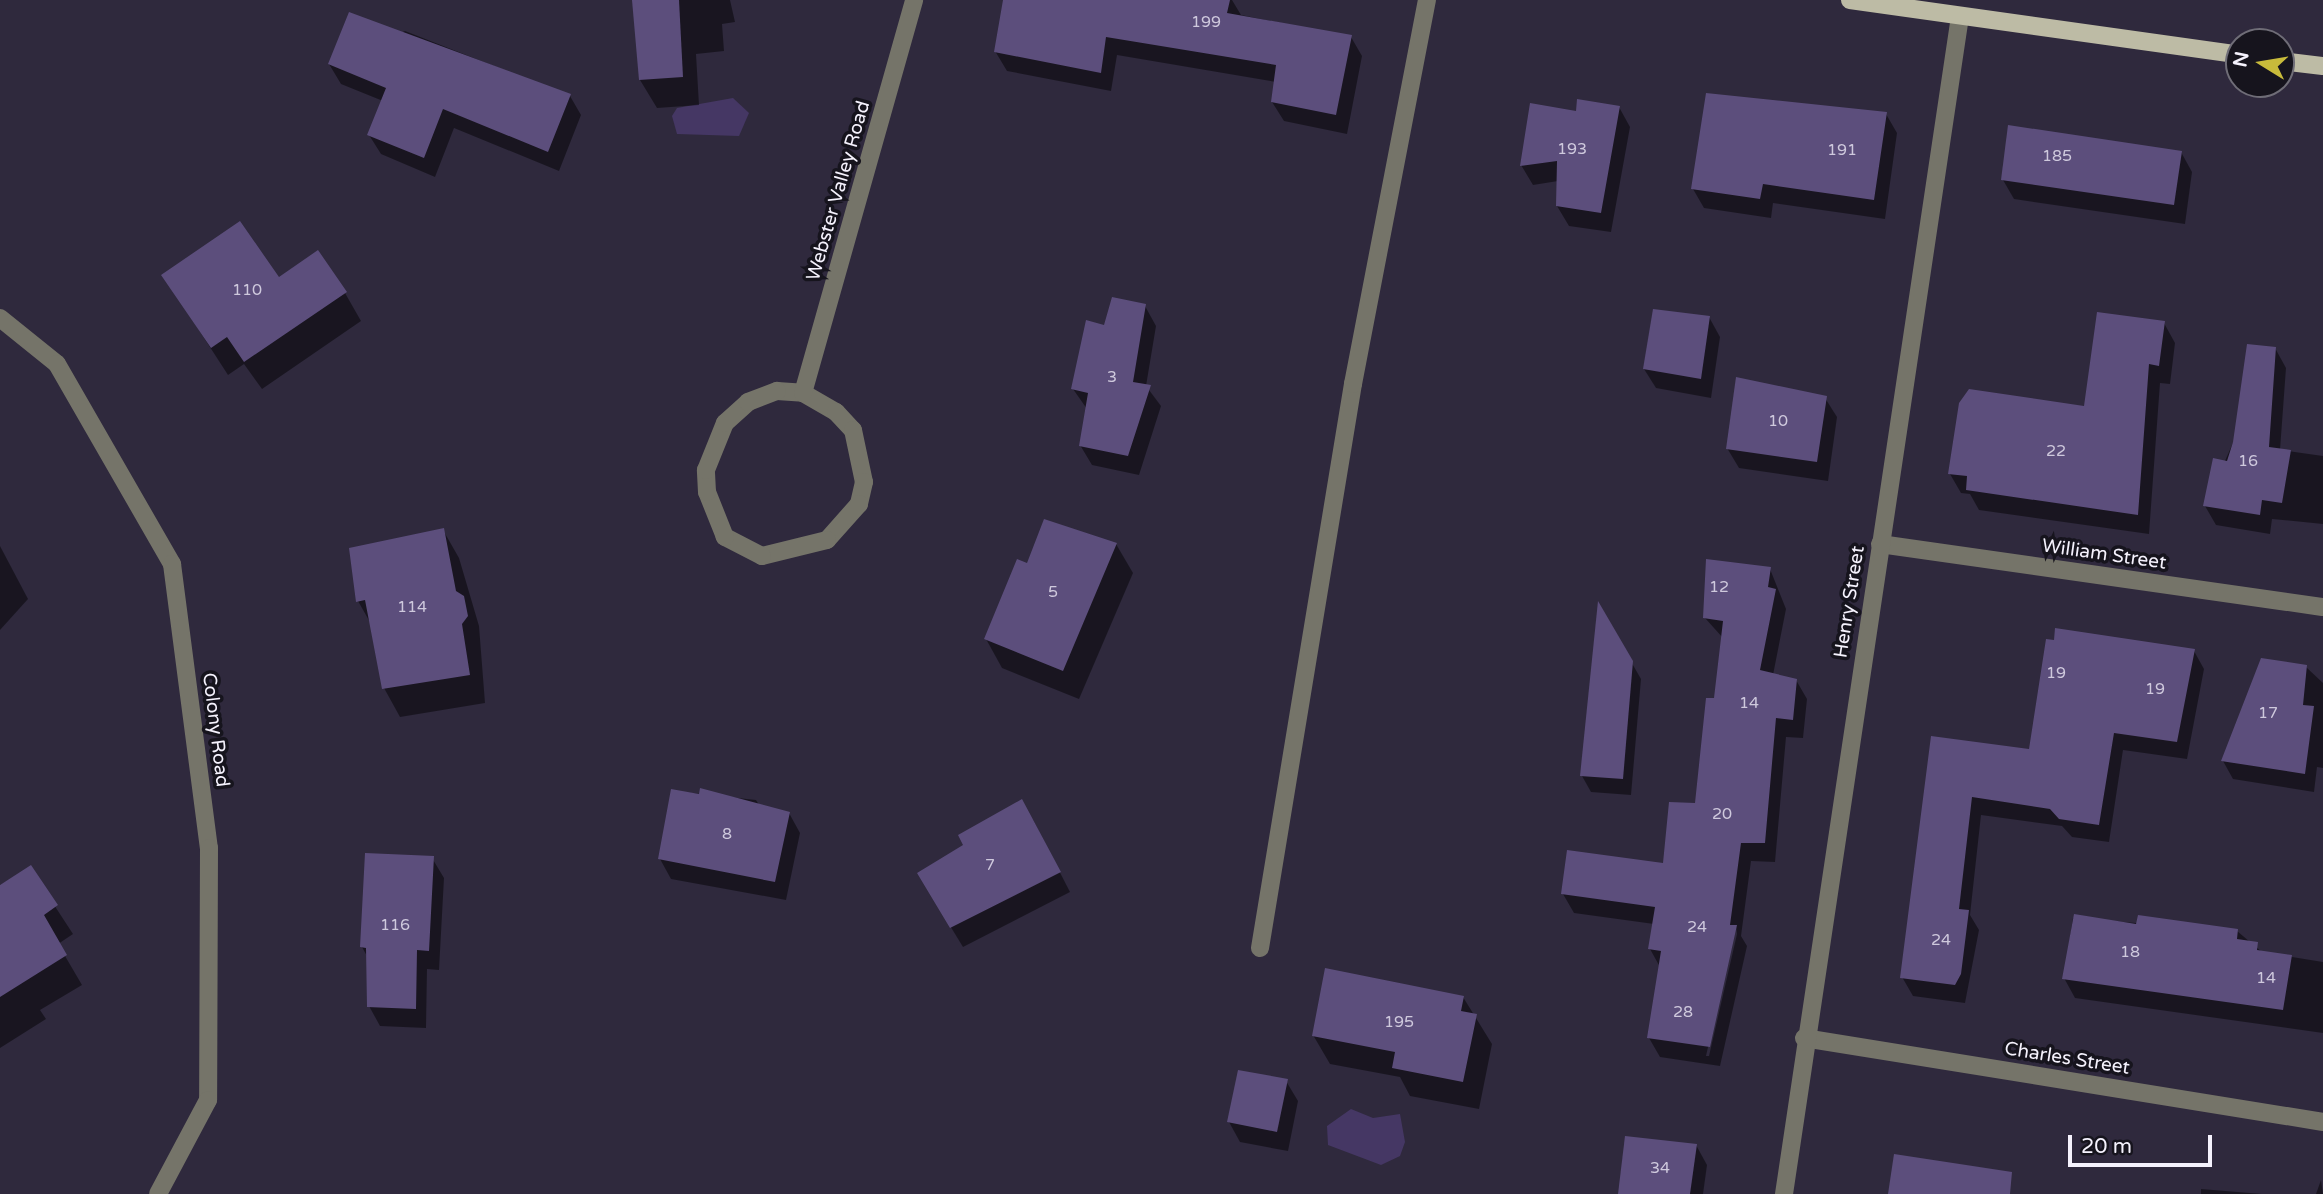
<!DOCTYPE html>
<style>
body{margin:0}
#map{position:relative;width:2323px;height:1194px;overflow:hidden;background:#2f293d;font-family:"Varela Round",sans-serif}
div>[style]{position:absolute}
.water>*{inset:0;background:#453764}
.shadow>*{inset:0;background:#0007}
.building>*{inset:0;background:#5c4e7c}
.minor>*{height:18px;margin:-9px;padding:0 9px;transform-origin:9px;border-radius:9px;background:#757469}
.major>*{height:18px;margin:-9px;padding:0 9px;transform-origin:9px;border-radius:9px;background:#bdbba5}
span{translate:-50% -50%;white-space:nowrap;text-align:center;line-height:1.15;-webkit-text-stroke:7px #16141d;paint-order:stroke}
.number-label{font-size:16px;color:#cfc9dd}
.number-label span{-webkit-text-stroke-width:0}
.street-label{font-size:19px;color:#f5f2fd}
.north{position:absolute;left:2225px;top:28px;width:70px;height:70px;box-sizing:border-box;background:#16141d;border:2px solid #6f6d77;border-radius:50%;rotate:281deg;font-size:19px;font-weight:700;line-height:28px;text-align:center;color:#f5f2fd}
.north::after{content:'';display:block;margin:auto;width:24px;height:32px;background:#c8bb3b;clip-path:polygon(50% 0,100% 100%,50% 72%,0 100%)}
.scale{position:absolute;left:2068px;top:1135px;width:144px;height:32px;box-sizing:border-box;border:4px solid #f5f2fd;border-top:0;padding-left:9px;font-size:21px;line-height:24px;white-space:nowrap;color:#f5f2fd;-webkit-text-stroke:5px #16141d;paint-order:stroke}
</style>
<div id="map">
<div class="water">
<i style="clip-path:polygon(733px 98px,749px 113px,739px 136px,677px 134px,672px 116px,677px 108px)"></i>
<i style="clip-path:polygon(1351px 1109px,1373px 1118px,1400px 1114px,1405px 1142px,1400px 1156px,1381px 1165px,1328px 1145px,1327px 1126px)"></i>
</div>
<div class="shadow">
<i style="clip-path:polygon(633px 0,730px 0,735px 22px,722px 24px,724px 51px,696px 54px,699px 105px,657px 108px,640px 80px)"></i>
<i style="clip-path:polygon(1005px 0,1232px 0,1241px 15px,1351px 37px,1362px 56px,1347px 134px,1284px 121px,1272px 102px,1276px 82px,1117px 55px,1111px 91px,1007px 71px,995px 51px)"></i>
<i style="clip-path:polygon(405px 31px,570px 96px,581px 115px,559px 171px,454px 128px,435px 177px,381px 154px,369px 135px,383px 101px,341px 84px,329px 64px)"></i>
<i style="clip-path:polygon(1619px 107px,1630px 127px,1611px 232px,1569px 226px,1557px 206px,1558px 181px,1533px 185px,1521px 165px,1577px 113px)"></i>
<i style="clip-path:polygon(1886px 114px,1897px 133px,1885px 219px,1773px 203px,1771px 218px,1704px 208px,1693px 189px)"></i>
<i style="clip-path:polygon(2181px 152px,2192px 172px,2185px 224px,2014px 199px,2003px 180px)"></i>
<i style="clip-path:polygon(164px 276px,278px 279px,345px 293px,361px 321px,262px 389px,244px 364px,228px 375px)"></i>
<i style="clip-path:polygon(1145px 306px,1156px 326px,1146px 386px,1161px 406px,1139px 475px,1092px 465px,1080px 445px,1087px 409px,1073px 389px)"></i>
<i style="clip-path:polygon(1709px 317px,1720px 337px,1711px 398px,1656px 388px,1644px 369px)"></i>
<i style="clip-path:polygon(2164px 323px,2175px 343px,2170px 384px,2160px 383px,2149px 534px,1979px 510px,1970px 494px,1961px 493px,1950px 474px,2085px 408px)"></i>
<i style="clip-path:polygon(2275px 348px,2286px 368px,2280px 450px,2323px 456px,2323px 524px,2272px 519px,2270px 534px,2216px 525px,2205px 506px)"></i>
<i style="clip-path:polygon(1825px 398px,1837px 417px,1828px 481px,1739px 468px,1727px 448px)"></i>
<i style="clip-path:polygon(443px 530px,459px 558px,479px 626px,485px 703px,400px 717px,384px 688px,371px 624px,358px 601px)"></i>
<i style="clip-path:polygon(1116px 544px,1133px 573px,1079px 699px,1002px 668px,986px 639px)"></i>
<i style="clip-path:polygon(0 546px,28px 599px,0 630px)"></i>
<i style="clip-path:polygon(evenodd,1770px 569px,1786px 609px,1773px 675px,1796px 680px,1807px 699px,1803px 738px,1786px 737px,1775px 862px,1751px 861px,1741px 936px,1747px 946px,1720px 1066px,1660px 1057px,1649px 1038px,1660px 967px,1650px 949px,1654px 924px,1574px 913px,1563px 894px,1664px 865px,1697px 805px,1716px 700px,1723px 638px,1705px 618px,1770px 569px,1736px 925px,1737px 934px,1709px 1056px,1706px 1056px,1736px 925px)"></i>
<i style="clip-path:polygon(1599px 606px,1641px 679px,1631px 795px,1591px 792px,1582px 776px)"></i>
<i style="clip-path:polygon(2194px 651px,2204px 669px,2187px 759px,2123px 750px,2109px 842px,2072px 837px,2062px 826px,1981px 815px,1970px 915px,1979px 930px,1965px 1003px,1913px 996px,1902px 977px,1933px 738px,2031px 751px)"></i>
<i style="clip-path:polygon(2306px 667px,2323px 683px,2323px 768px,2317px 767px,2314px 792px,2233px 779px,2223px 761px)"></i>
<i style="clip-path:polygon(673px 791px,756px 800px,761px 808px,789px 813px,800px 833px,786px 900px,671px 879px,660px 859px)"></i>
<i style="clip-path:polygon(1033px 820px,1070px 892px,963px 947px,930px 893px)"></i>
<i style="clip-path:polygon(432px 858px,444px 878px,439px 970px,427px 969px,426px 1028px,380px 1026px,369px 1006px,368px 958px,362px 947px)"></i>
<i style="clip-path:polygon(30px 868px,73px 934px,58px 944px,82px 985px,40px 1010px,46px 1019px,0 1048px,0 885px)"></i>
<i style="clip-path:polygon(2073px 918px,2237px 931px,2262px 952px,2323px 962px,2323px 1033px,2075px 998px,2064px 978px)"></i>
<i style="clip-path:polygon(1463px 997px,1492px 1044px,1479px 1109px,1410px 1096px,1400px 1077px,1330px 1064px,1313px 1035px)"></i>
<i style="clip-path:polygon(1286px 1081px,1298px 1101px,1288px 1151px,1240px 1142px,1229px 1122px)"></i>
<i style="clip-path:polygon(1696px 1145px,1707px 1165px,1703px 1194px,1619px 1194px)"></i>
<i style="clip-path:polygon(2321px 1180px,2323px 1194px,2316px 1194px)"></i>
<i style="clip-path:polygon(2201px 1189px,2262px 1194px,2201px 1194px)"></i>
</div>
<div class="building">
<i style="clip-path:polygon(632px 0,679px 0,683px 77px,639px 80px)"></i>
<i style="clip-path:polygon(1003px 0,1230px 0,1227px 13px,1352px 35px,1336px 115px,1271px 102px,1276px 65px,1106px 37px,1101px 73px,994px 52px)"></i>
<i style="clip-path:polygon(349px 12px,571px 94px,548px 152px,443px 109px,424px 158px,367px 135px,386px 88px,328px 64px)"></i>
<i style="clip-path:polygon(1706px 93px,1887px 112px,1874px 200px,1763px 184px,1760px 199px,1691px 189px)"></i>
<i style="clip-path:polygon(1577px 99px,1620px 106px,1601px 213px,1556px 206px,1557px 161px,1520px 166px,1530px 103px,1576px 111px)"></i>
<i style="clip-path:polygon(2008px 125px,2182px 151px,2174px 205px,2001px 180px)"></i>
<i style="clip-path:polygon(240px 221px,279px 277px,318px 250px,347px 292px,244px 362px,227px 337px,211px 348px,161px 275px)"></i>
<i style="clip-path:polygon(1112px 297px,1146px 304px,1133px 382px,1151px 385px,1128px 456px,1079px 446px,1088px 393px,1071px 389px,1086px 320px,1104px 325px)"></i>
<i style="clip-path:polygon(1653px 309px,1710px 316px,1701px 379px,1643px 369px)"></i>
<i style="clip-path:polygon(2097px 312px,2165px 321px,2159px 366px,2149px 364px,2138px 515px,1966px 490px,1967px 476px,1948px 474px,1959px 403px,1969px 389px,2084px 406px)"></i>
<i style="clip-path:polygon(2247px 344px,2276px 347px,2269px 447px,2291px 450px,2282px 503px,2262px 500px,2260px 515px,2203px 506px,2213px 458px,2227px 461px,2233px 442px)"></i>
<i style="clip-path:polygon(1736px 377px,1827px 396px,1817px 462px,1726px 449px)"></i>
<i style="clip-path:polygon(1044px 519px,1117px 543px,1063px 671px,984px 639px,1017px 559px,1027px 563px)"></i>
<i style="clip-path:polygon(444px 528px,456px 591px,464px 596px,468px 616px,462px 624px,470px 675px,382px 689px,365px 600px,356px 602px,349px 548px)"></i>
<i style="clip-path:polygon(1706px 559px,1771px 567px,1768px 587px,1776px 589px,1760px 670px,1797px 679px,1793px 720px,1776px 718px,1765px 843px,1741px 843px,1730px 925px,1737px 925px,1710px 1047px,1647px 1038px,1661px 951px,1648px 949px,1655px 907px,1561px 894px,1567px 850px,1663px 863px,1669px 802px,1695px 803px,1706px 698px,1714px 698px,1723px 621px,1703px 618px)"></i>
<i style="clip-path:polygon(1598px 601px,1633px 661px,1623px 779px,1580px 776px)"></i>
<i style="clip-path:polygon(2055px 628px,2195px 649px,2177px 742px,2114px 733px,2099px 825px,2059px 819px,2050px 809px,1972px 797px,1959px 909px,1969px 910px,1961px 974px,1955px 985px,1900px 978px,1931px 736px,2029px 749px,2046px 639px,2054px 640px)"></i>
<i style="clip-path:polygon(2261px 658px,2307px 665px,2303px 705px,2314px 706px,2305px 774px,2221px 761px)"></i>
<i style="clip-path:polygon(700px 788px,790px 812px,775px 882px,658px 859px,671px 789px,699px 794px)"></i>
<i style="clip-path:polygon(1022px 799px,1061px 872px,950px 928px,917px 873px,963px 845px,958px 835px)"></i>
<i style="clip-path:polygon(365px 853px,434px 856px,429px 951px,417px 950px,416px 1009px,367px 1007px,366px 948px,360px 947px)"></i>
<i style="clip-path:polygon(31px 865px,58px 905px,44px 915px,67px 955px,0 997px,0 885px)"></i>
<i style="clip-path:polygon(2074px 914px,2136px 924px,2138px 915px,2238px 929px,2237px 939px,2258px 942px,2257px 950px,2292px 955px,2283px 1010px,2062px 979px)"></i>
<i style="clip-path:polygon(1325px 968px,1464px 996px,1461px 1011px,1477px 1014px,1463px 1082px,1392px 1068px,1395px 1052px,1312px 1036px)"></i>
<i style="clip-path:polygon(1238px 1070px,1288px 1079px,1277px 1132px,1227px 1122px)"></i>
<i style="clip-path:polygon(1625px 1136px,1697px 1144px,1690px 1194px,1618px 1194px)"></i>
<i style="clip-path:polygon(1894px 1154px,2012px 1172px,2010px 1194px,1888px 1194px)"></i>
</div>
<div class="minor">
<i style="left:0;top:318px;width:73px;rotate:38.9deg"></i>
<i style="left:57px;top:364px;width:231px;rotate:60.1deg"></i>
<i style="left:172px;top:564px;width:286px;rotate:82.6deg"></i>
<i style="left:209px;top:848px;width:252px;rotate:90.2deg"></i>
<i style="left:208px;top:1100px;width:106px;rotate:118deg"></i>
<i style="left:777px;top:391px;width:26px;rotate:4deg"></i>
<i style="left:803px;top:393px;width:38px;rotate:30deg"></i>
<i style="left:836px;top:412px;width:25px;rotate:47deg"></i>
<i style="left:853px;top:430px;width:53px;rotate:78.1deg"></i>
<i style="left:864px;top:482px;width:23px;rotate:103deg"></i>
<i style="left:859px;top:504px;width:48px;rotate:131.6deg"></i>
<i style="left:827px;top:540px;width:67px;rotate:166.2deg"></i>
<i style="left:762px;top:556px;width:42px;rotate:-152.8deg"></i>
<i style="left:725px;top:537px;width:48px;rotate:-111.8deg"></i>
<i style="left:707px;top:492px;width:22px;rotate:-93deg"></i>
<i style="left:706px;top:470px;width:51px;rotate:-68deg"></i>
<i style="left:725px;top:423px;width:31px;rotate:-42deg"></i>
<i style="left:748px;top:402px;width:31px;rotate:-21deg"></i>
<i style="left:803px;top:393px;width:408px;rotate:-74.2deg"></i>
<i style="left:1880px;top:544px;width:447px;rotate:8.1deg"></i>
<i style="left:1260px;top:948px;width:572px;rotate:-80.64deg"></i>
<i style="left:1353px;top:384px;width:391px;rotate:-79.1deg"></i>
<i style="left:1804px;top:1038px;width:526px;rotate:9.19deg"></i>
<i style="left:1784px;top:1194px;width:1190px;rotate:-81.5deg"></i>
</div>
<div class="major">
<i style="left:1850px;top:0;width:393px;rotate:8deg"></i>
<i style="left:2281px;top:61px;width:42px;rotate:6.8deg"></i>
</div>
<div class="number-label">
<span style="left:1206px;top:22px">199</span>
<span style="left:1572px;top:149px">193</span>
<span style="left:1842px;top:150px">191</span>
<span style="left:2057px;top:156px">185</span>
<span style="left:247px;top:290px">110</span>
<span style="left:1112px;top:377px">3</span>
<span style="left:1778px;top:421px">10</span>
<span style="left:2056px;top:451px">22</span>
<span style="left:2248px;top:461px">16</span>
<span style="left:1719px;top:587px">12</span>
<span style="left:1053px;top:592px">5</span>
<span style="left:412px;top:607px">114</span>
<span style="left:2056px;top:673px">19</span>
<span style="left:2155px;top:689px">19</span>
<span style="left:1749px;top:703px">14</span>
<span style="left:2268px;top:713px">17</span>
<span style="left:1722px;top:814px">20</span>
<span style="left:727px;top:834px">8</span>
<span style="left:990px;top:865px">7</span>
<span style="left:395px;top:925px">116</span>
<span style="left:1697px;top:927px">24</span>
<span style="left:1941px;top:940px">24</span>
<span style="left:2130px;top:952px">18</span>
<span style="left:2266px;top:978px">14</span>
<span style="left:1683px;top:1012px">28</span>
<span style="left:1399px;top:1022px">195</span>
<span style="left:1660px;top:1168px">34</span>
</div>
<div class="street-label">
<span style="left:839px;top:191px;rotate:-74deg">Webster Valley Road</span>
<span style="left:2104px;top:555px;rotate:8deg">William Street</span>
<span style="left:1850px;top:602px;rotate:-81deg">Henry Street</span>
<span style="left:215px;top:730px;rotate:83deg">Colony Road</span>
<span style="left:2067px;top:1059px;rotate:9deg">Charles Street</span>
</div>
<div class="north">N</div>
<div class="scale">20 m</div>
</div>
